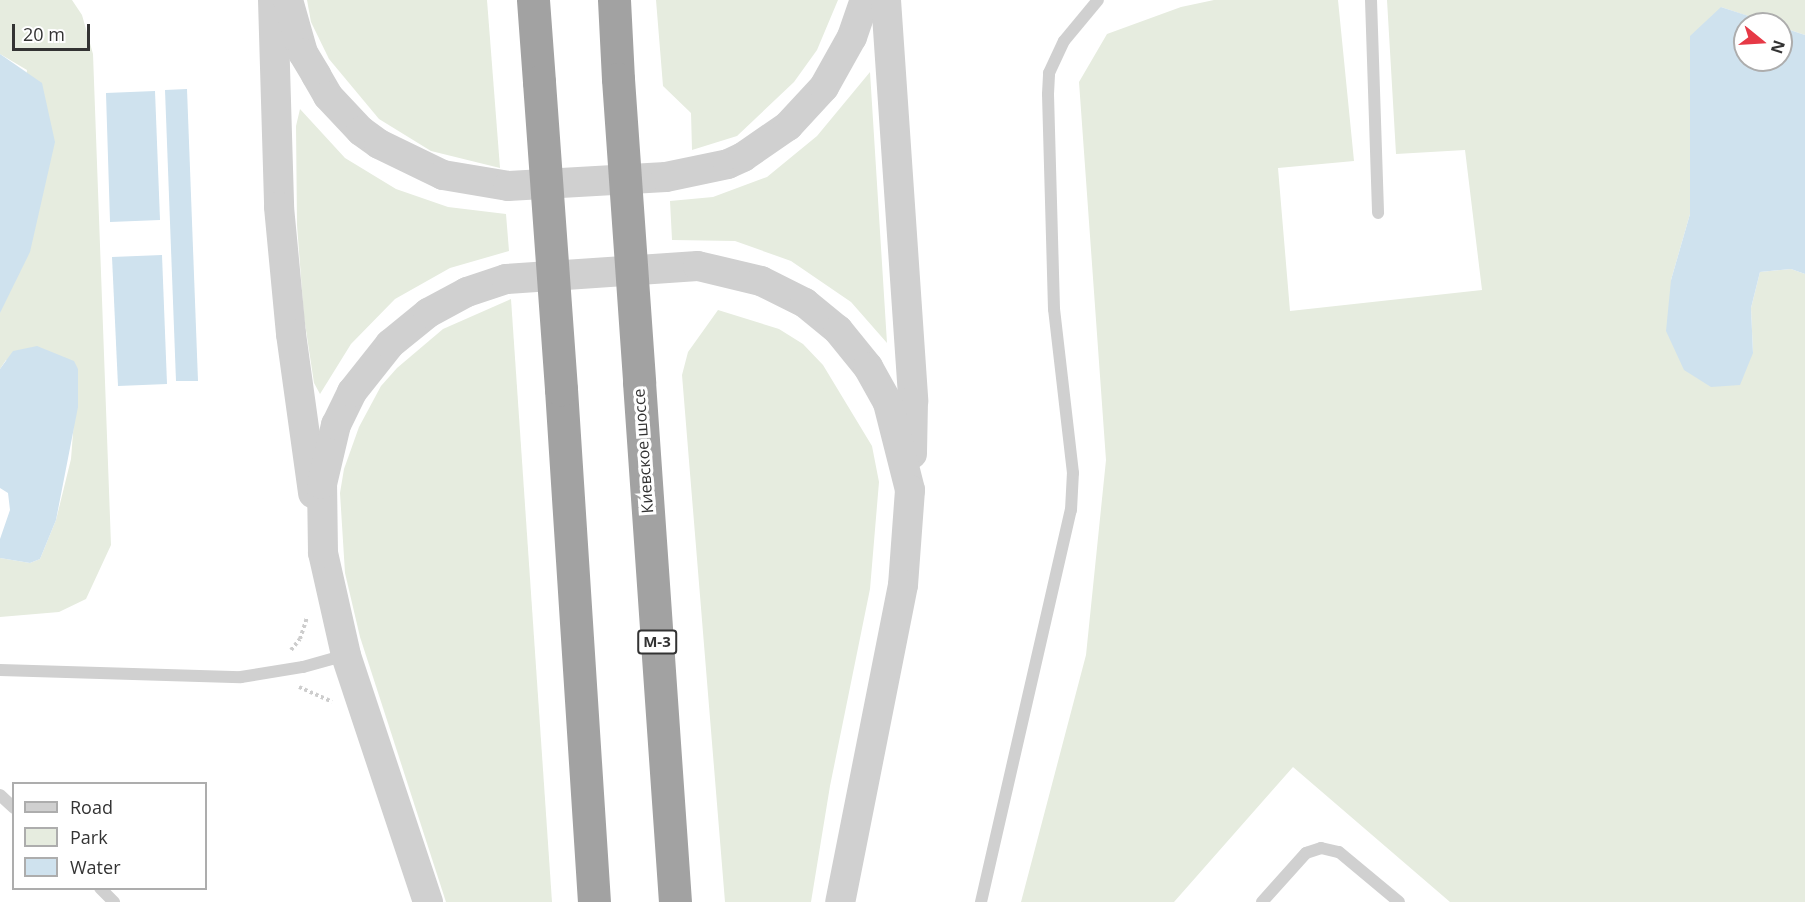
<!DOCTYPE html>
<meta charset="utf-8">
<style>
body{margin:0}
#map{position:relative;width:1805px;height:902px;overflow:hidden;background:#fff;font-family:"Open Sans",sans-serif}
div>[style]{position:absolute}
.green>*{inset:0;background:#e6ecdf}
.water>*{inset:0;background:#cfe2ee}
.path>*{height:4px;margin-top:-2px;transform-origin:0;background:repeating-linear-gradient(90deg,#cdcdcd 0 3px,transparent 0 6px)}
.service>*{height:12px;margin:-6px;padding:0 6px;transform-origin:6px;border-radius:6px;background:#d0d0d0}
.tertiary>*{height:30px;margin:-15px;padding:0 15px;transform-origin:15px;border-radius:15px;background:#d0d0d0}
.trunk>*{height:33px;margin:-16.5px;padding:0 16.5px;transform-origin:16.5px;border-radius:16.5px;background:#a2a2a2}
.trunk-bridge>*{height:33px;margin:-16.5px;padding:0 16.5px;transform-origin:16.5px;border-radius:16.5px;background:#a2a2a2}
span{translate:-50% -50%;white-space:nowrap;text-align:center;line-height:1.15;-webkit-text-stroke:6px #fff;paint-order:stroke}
.shield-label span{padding:2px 4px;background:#fff;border:2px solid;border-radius:4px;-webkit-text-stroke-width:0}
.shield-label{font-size:15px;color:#333;font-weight:700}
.street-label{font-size:16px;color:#333}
.legend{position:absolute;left:12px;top:782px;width:195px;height:108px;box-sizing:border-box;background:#fff;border:2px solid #adadad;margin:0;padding:8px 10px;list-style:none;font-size:18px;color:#333}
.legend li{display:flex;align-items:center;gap:12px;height:30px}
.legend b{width:30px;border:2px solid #adadad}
.north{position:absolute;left:1733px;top:12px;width:60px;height:60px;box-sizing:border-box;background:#fff;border:2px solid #adadad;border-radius:50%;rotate:108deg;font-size:16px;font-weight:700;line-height:24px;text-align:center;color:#333}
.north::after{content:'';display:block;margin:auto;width:21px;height:27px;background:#e63946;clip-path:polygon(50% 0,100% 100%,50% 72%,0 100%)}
.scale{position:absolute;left:12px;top:24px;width:78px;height:27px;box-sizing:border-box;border:3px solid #333;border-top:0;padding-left:8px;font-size:18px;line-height:21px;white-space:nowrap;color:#333;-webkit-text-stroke:4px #fff;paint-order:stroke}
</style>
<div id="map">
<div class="green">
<i style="clip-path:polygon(0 0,72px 0,82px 15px,93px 54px,111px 545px,86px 599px,59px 612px,0 617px,0 558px,30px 563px,40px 559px,56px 520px,71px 459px,78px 369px,6px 360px,0 369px,0 313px,27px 70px,0 54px)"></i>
<i style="clip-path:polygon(307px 0,487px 0,500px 168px,431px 151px,379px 119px,329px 59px,311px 22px)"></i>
<i style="clip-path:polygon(656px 0,838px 0,817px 50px,794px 82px,737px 136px,692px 150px,691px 113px,663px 86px)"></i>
<i style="clip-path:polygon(1214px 0,1338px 0,1354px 161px,1278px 168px,1290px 311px,1482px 290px,1465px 150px,1396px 154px,1387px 0,1805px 0,1805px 35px,1721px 7px,1690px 214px,1671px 280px,1753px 353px,1751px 308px,1760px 272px,1791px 269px,1805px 274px,1805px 902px,1450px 902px,1293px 767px,1174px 902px,1021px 902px,1086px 655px,1106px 460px,1079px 82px,1107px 34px,1181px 7px)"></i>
<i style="clip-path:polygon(870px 72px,887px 343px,851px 302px,791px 261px,735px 241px,672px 240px,670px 201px,713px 197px,767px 177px,817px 136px)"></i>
<i style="clip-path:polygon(300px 109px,345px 158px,396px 189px,448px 207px,506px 214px,509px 251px,450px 268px,395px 299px,351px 344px,320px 394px,314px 383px,304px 317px,297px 225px,296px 126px)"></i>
<i style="clip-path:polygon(511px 299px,552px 902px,446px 902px,360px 637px,345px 573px,340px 493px,344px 469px,359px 427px,381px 386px,397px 368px,443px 329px)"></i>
<i style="clip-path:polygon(718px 310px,779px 329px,803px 344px,823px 365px,872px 446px,879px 482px,870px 589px,830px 786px,811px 902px,725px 902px,682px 375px,688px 352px)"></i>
</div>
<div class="water">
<i style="clip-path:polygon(1721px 7px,1773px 24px,1745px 24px,1745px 60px,1781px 60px,1781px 27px,1805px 35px,1805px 274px,1791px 269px,1760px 272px,1751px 308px,1753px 353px,1740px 385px,1711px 387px,1684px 370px,1666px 331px,1671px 280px,1690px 214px,1690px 36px)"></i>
<i style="clip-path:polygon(0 54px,42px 83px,55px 142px,30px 252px,0 313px)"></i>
<i style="clip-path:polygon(187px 89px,198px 381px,176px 381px,165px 90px)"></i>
<i style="clip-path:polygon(155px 91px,160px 220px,110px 222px,106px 93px)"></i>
<i style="clip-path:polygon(162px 255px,167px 384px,118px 386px,112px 257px)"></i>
<i style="clip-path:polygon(37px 346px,74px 361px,78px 369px,78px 407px,56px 520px,40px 559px,30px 563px,0 558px,0 539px,10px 510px,8px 493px,0 488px,0 369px,13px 351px)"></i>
</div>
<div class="path">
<i style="left:291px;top:650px;width:14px;rotate:-51deg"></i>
<i style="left:300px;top:639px;width:23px;rotate:-72deg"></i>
<i style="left:299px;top:687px;width:36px;rotate:24deg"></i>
</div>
<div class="service">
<i style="left:1371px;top:0;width:213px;rotate:88.1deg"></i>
<i style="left:0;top:670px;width:241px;rotate:1.7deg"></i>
<i style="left:241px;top:677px;width:63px;rotate:-9.2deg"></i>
<i style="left:303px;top:667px;width:45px;rotate:-15.6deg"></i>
<i style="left:0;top:795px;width:19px;rotate:43deg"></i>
<i style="left:100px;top:888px;width:20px;rotate:45deg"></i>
<i style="left:981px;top:902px;width:402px;rotate:-77.1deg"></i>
<i style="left:1071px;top:510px;width:37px;rotate:-87deg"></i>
<i style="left:1073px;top:473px;width:165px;rotate:-96.6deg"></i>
<i style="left:1054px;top:309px;width:215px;rotate:-91.6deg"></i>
<i style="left:1048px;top:94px;width:21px;rotate:-87deg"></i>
<i style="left:1049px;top:73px;width:35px;rotate:-65deg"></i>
<i style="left:1064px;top:41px;width:53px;rotate:-50.3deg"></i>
<i style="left:1262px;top:902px;width:66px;rotate:-48.1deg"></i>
<i style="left:1306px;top:853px;width:16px;rotate:-18deg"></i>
<i style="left:1321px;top:848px;width:18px;rotate:13deg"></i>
<i style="left:1339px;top:852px;width:78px;rotate:39.8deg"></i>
</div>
<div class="tertiary">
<i style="left:273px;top:0;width:207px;rotate:88.3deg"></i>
<i style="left:279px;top:207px;width:128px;rotate:84.6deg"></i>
<i style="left:291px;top:334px;width:161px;rotate:82.1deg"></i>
<i style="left:288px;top:0;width:55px;rotate:74.2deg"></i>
<i style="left:303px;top:53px;width:26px;rotate:59deg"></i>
<i style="left:316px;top:75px;width:24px;rotate:60deg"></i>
<i style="left:328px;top:96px;width:48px;rotate:46.7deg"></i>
<i style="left:361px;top:131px;width:22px;rotate:36deg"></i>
<i style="left:379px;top:144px;width:71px;rotate:25.8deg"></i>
<i style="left:443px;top:175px;width:66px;rotate:9.6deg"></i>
<i style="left:508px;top:186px;width:158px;rotate:-3.3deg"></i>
<i style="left:666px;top:177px;width:63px;rotate:-11.8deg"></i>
<i style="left:728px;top:164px;width:17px;rotate:-25deg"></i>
<i style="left:743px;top:157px;width:55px;rotate:-34.6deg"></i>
<i style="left:788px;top:126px;width:53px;rotate:-47.3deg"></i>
<i style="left:824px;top:87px;width:57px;rotate:-60.8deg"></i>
<i style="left:852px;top:37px;width:39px;rotate:-71deg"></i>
<i style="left:886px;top:0;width:402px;rotate:86.1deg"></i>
<i style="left:913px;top:401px;width:53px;rotate:91.1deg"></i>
<i style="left:428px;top:902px;width:260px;rotate:-108.4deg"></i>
<i style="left:346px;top:655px;width:105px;rotate:-102.7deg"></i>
<i style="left:323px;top:553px;width:69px;rotate:-90.8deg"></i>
<i style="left:322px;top:484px;width:61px;rotate:-76.7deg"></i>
<i style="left:336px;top:425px;width:37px;rotate:-64deg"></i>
<i style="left:352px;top:392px;width:61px;rotate:-51.6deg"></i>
<i style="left:390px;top:344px;width:49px;rotate:-39.2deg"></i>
<i style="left:428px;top:313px;width:44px;rotate:-28.3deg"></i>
<i style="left:467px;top:292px;width:41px;rotate:-18.4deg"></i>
<i style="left:506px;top:279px;width:192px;rotate:-3.9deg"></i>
<i style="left:698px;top:266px;width:65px;rotate:13.4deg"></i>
<i style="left:761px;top:281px;width:49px;rotate:26.6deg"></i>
<i style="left:805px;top:303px;width:43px;rotate:39.3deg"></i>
<i style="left:838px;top:330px;width:48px;rotate:51deg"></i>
<i style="left:868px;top:367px;width:41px;rotate:60.9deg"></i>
<i style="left:888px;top:403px;width:90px;rotate:75.8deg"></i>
<i style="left:910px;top:490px;width:95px;rotate:94.2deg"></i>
<i style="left:903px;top:585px;width:323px;rotate:101.2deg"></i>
</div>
<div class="trunk">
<i style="left:533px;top:0;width:82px;rotate:85.8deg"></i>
<i style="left:614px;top:0;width:79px;rotate:87.1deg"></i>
<i style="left:639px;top:382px;width:521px;rotate:86.04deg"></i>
<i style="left:561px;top:389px;width:514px;rotate:86.32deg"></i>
</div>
<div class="trunk-bridge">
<i style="left:618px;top:79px;width:304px;rotate:86deg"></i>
<i style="left:539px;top:82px;width:308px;rotate:85.9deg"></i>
</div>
<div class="shield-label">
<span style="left:657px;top:642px">М-3</span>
</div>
<div class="street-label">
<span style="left:643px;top:451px;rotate:-94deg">Киевское шоссе</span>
</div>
<ul class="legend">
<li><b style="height:8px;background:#d0d0d0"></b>Road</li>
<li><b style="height:16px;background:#e6ecdf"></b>Park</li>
<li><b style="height:16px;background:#cfe2ee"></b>Water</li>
</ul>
<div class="north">N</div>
<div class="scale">20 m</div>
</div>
